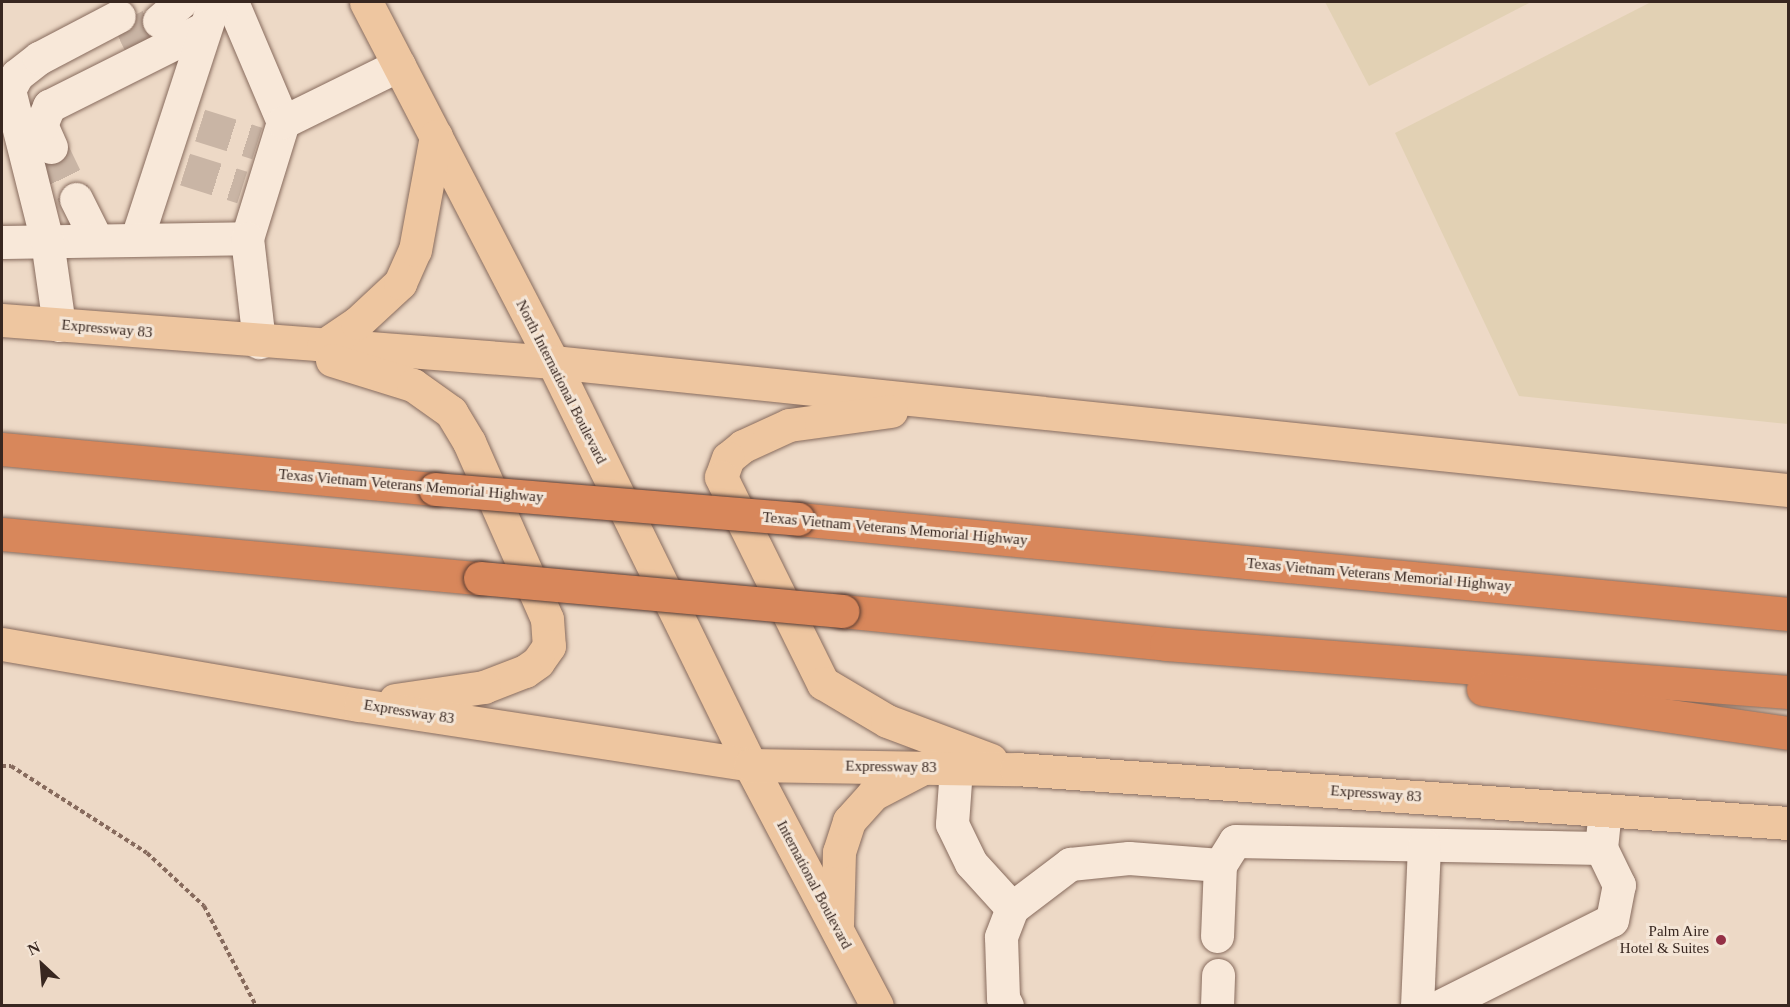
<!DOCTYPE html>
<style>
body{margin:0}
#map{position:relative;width:1790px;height:1007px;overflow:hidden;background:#edd9c6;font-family:Georgia,serif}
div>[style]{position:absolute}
.farmland>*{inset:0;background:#e2d1b4}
.minor-tunnel>*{height:33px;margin-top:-16.5px;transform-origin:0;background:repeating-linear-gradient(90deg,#c9b5a5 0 33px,transparent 0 49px)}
.path>*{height:4px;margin-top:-2px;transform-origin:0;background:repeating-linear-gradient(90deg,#876b5d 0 4.5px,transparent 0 7.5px)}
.roads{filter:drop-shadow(0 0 2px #876b5d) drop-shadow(0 0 2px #876b5d)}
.minor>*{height:33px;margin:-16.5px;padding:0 16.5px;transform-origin:16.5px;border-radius:16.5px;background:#f8e8d9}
.major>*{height:33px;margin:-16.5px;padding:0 16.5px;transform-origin:16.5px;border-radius:16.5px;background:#eec6a0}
.highway>*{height:33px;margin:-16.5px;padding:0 16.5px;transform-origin:16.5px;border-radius:16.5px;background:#d8875b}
.bridges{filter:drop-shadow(0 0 2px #563a31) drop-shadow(0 0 2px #563a31)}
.highway-bridge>*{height:33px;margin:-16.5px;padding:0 16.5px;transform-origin:16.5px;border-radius:16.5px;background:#d8875b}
.dots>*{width:16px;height:16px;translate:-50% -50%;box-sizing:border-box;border:3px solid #f4e5d6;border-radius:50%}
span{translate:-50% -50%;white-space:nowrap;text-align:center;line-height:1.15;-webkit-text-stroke:6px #f4e5d6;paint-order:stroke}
.street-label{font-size:15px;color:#382720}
.poi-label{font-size:15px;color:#382720}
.right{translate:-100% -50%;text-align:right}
.frame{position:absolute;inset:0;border:3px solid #382720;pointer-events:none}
.north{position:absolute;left:12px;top:935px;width:60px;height:60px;-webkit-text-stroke:4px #f4e5d6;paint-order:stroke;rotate:334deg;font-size:16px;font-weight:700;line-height:24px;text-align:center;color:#382720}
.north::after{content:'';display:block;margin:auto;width:21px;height:27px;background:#382720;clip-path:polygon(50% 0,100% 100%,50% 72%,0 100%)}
</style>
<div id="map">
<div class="farmland">
<i style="clip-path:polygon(1325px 2px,1531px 2px,1369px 86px)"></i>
<i style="clip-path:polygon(1651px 2px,1788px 2px,1788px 424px,1519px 396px,1395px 133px)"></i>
</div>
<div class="minor-tunnel">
<i style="left:120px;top:40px;width:43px;rotate:-26deg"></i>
<i style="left:200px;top:125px;width:60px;rotate:17.5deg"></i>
<i style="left:51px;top:147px;width:58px;rotate:64.3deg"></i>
<i style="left:185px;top:169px;width:60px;rotate:17.5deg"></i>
</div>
<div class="path">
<i style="left:2px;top:766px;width:9px"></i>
<i style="left:11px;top:766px;width:161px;rotate:32.6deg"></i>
<i style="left:147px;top:853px;width:78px;rotate:42.9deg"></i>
<i style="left:204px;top:906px;width:113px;rotate:62.5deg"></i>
</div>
<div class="roads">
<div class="minor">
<i style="left:232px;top:2px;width:130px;rotate:67deg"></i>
<i style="left:283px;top:122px;width:121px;rotate:107.2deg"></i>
<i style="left:159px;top:21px;width:29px;rotate:-41deg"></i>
<i style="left:283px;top:122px;width:129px;rotate:-26.2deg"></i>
<i style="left:51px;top:147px;width:24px;rotate:-114deg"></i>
<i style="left:41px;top:125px;width:21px;rotate:-67deg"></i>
<i style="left:49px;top:106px;width:174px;rotate:-26.6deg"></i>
<i style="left:76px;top:199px;width:45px;rotate:63.4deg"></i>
<i style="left:137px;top:238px;width:248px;rotate:-71.9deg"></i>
<i style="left:2px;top:242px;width:245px;rotate:-0.9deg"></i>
<i style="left:247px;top:238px;width:105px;rotate:83.4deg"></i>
<i style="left:59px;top:325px;width:85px;rotate:-98.1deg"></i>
<i style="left:47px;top:241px;width:156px;rotate:-104.1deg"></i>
<i style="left:9px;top:90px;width:17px;rotate:-62deg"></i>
<i style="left:17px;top:75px;width:28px;rotate:-38deg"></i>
<i style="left:39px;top:58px;width:90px;rotate:-27.7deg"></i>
<i style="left:956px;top:768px;width:56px;rotate:94.1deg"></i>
<i style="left:952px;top:824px;width:43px;rotate:64deg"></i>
<i style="left:971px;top:863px;width:61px;rotate:47.7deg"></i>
<i style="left:1012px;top:908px;width:31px;rotate:111deg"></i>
<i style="left:1001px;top:937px;width:61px;rotate:88.1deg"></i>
<i style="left:1003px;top:998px;width:9px;rotate:63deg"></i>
<i style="left:1220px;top:865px;width:28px;rotate:-58deg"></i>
<i style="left:1235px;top:841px;width:366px;rotate:1.1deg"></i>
<i style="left:1601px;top:848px;width:38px;rotate:-84deg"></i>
<i style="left:1012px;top:908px;width:73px;rotate:-37.2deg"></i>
<i style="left:1070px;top:864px;width:59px;rotate:-5.8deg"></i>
<i style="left:1129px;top:858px;width:91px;rotate:4.4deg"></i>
<i style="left:1220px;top:865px;width:71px;rotate:92.4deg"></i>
<i style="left:1217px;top:1006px;width:31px;rotate:-88deg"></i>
<i style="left:1417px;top:1006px;width:161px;rotate:-87.5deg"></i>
<i style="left:1440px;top:1006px;width:192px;rotate:-26.6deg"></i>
<i style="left:1612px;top:920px;width:36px;rotate:-79deg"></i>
<i style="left:1619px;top:885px;width:41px;rotate:-115.9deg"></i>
</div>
<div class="major">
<i style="left:366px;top:2px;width:406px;rotate:62.6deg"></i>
<i style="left:553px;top:362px;width:449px;rotate:63.9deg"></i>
<i style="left:750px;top:765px;width:272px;rotate:62.2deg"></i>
<i style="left:2px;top:320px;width:553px;rotate:4.36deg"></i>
<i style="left:553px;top:362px;width:1242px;rotate:5.92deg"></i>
<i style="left:323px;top:346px;width:41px;rotate:-34.1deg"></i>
<i style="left:357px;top:323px;width:59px;rotate:-42.9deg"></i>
<i style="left:400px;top:283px;width:36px;rotate:-66deg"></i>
<i style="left:415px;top:250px;width:116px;rotate:-79.6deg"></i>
<i style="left:332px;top:360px;width:85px;rotate:17.2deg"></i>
<i style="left:413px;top:385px;width:47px;rotate:35.4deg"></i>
<i style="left:451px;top:412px;width:35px;rotate:59deg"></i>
<i style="left:469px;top:442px;width:193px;rotate:66.2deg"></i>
<i style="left:547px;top:619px;width:27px;rotate:86deg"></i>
<i style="left:549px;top:646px;width:19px;rotate:125deg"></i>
<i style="left:538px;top:662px;width:16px;rotate:145deg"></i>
<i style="left:525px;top:671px;width:44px;rotate:158.7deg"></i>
<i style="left:484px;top:687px;width:90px;rotate:171.7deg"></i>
<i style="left:891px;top:411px;width:103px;rotate:172.2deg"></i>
<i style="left:789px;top:425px;width:51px;rotate:155.5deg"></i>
<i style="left:743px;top:446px;width:19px;rotate:141deg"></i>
<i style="left:728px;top:458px;width:20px;rotate:110deg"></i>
<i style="left:721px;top:477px;width:230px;rotate:63.7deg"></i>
<i style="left:823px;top:683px;width:74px;rotate:30.7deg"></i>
<i style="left:887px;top:721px;width:111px;rotate:20.6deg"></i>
<i style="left:2px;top:644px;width:363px;rotate:9.7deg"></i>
<i style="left:360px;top:705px;width:395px;rotate:8.7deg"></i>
<i style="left:750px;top:765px;width:266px;rotate:0.9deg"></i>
<i style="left:1016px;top:769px;width:774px;rotate:4deg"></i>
<i style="left:837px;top:924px;width:72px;rotate:-88.4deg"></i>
<i style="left:839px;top:852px;width:33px;rotate:-72deg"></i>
<i style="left:849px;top:821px;width:36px;rotate:-48deg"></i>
<i style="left:873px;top:794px;width:54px;rotate:-27.5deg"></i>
</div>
<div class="highway">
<i style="left:2px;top:449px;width:435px;rotate:5.3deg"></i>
<i style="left:798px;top:519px;width:995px;rotate:5.48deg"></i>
<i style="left:2px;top:534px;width:480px;rotate:5.3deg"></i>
<i style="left:842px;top:611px;width:326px;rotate:5.8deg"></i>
<i style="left:1166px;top:644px;width:624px;rotate:4.41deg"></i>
<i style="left:1483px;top:689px;width:308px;rotate:8.2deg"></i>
</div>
</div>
<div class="bridges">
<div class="highway-bridge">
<i style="left:435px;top:489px;width:364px;rotate:4.7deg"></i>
<i style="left:480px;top:578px;width:364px;rotate:5.2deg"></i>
</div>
</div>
<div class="dots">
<i style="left:1721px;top:940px;background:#942f45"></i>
</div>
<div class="street-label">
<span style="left:107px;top:329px;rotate:5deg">Expressway 83</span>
<span style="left:561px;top:382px;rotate:63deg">North International Boulevard</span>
<span style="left:411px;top:486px;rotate:5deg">Texas Vietnam Veterans Memorial Highway</span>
<span style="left:895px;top:529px;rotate:5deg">Texas Vietnam Veterans Memorial Highway</span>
<span style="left:1379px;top:575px;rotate:5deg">Texas Vietnam Veterans Memorial Highway</span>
<span style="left:409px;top:712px;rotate:9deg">Expressway 83</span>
<span style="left:891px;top:767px;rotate:1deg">Expressway 83</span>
<span style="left:1376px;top:794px;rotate:4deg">Expressway 83</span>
<span style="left:814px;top:885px;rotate:62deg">International Boulevard</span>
</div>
<div class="poi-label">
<span class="right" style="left:1709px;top:940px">Palm Aire<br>Hotel &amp; Suites</span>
</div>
<div class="frame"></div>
<div class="north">N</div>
</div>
